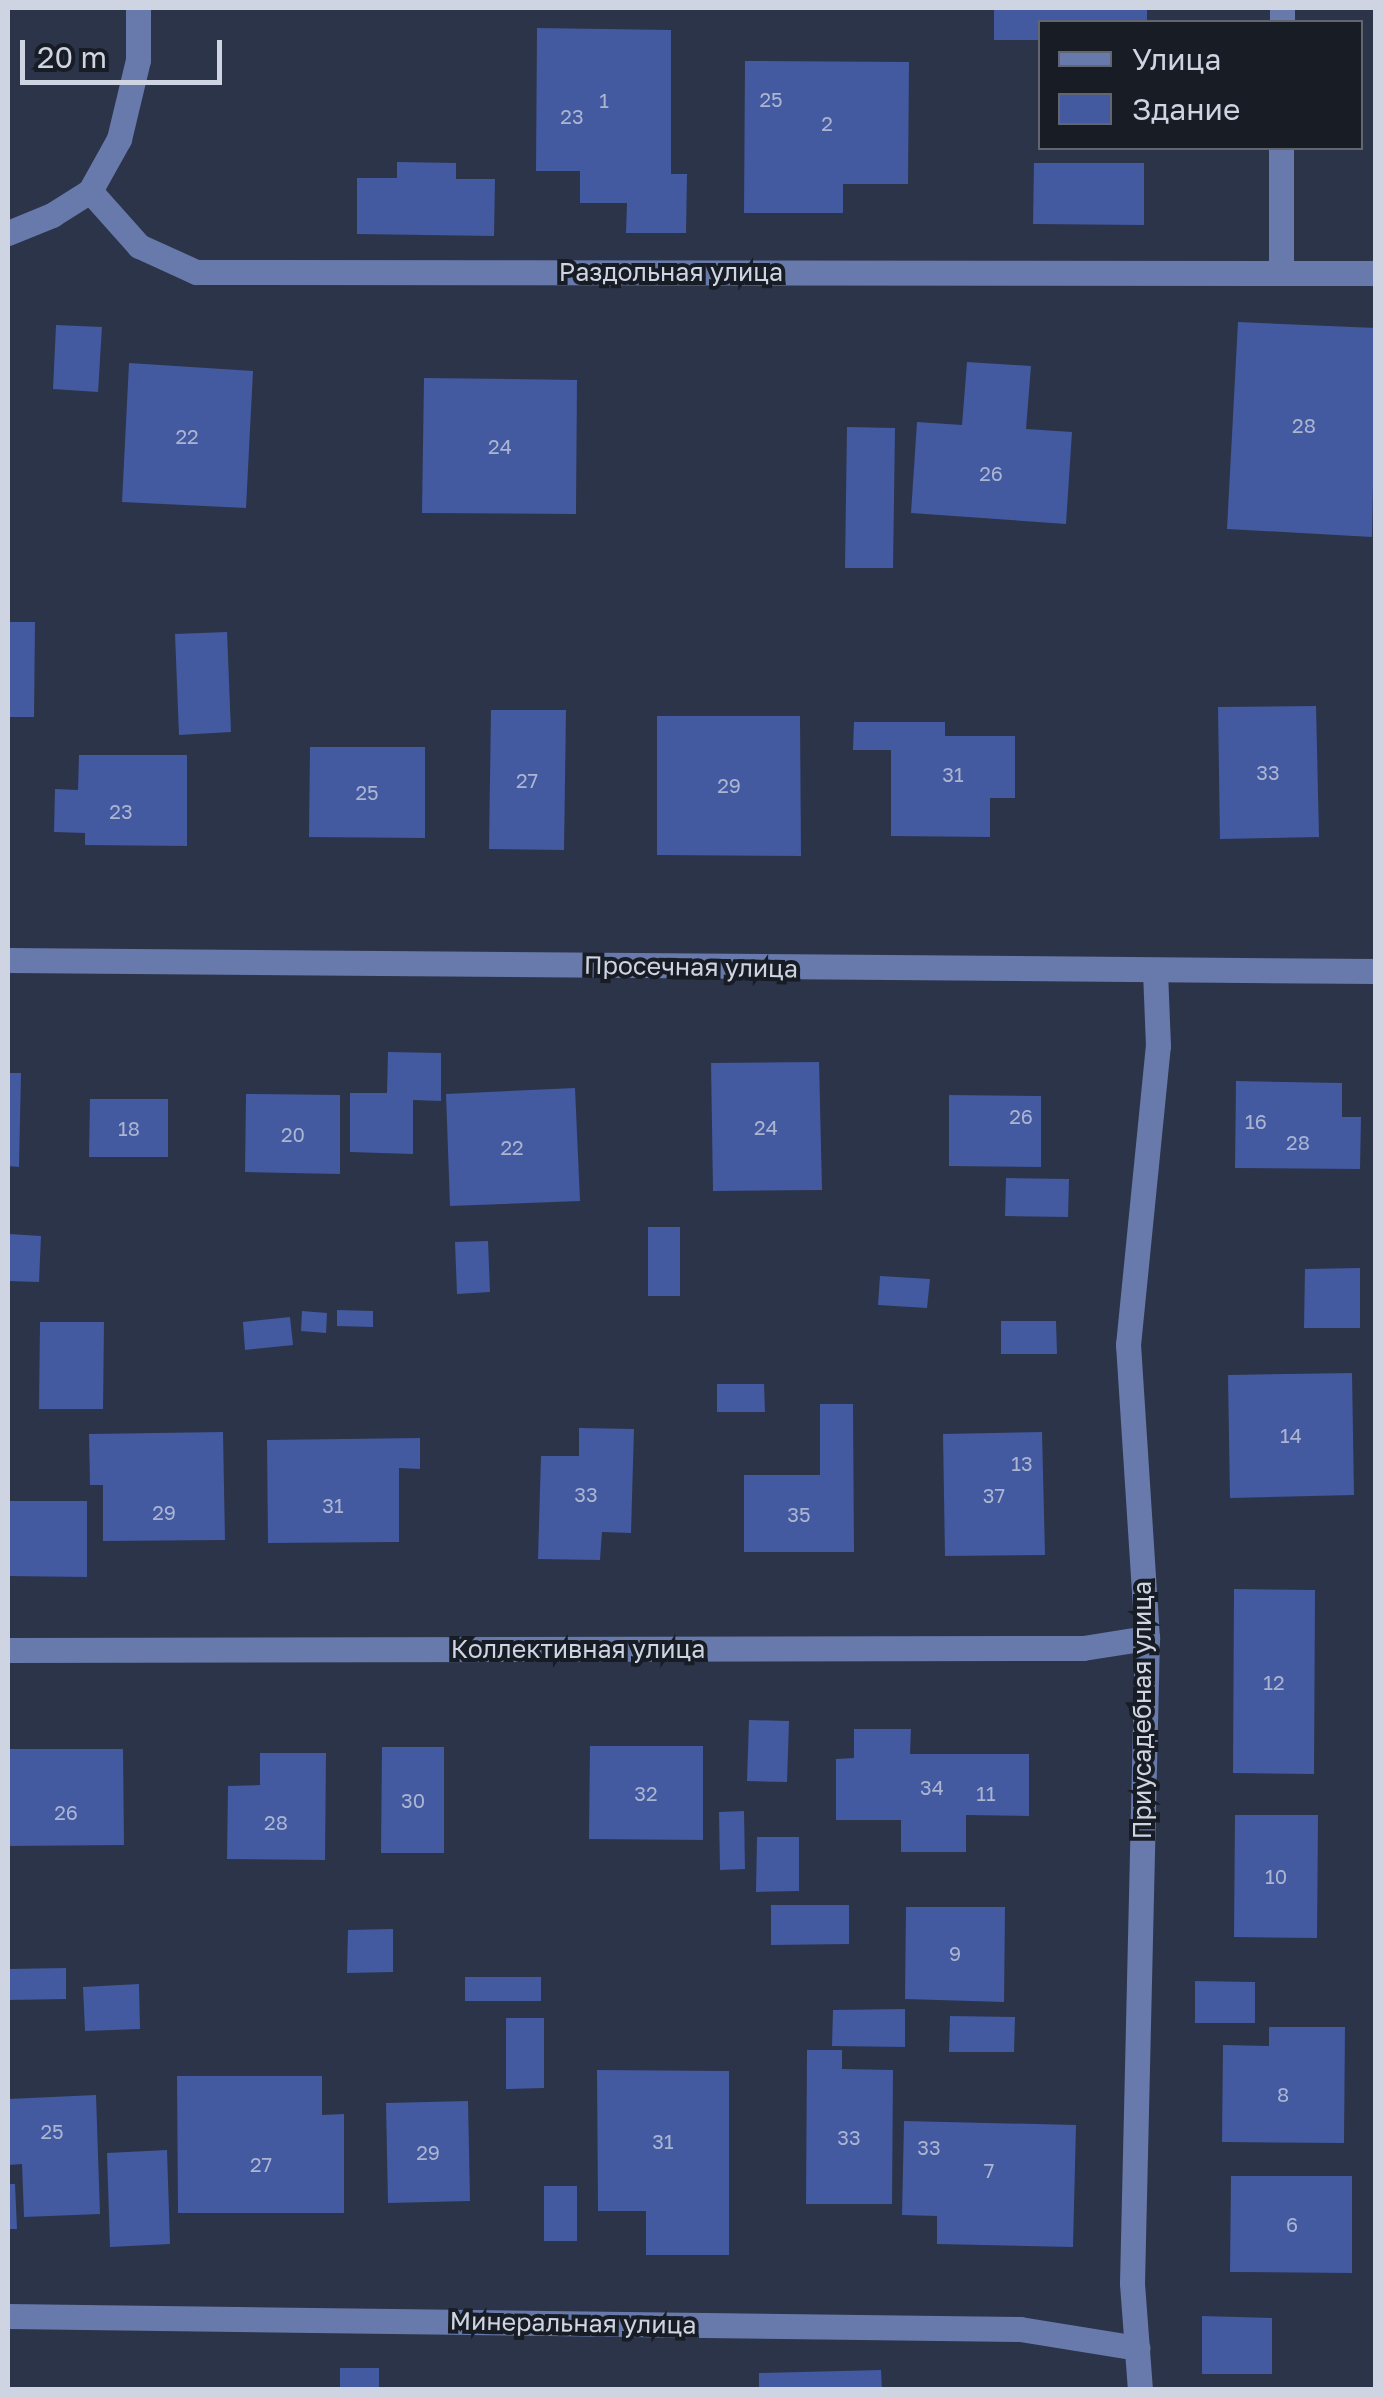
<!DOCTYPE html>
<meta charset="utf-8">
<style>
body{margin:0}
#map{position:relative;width:1383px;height:2397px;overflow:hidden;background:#2c3449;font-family:"Golos Text",sans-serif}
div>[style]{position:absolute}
.building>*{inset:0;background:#4359a0}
.minor>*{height:25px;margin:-12.5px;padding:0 12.5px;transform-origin:12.5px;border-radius:12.5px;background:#687aac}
span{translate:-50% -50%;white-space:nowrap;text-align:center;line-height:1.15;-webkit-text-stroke:8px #181c25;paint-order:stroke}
.number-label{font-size:20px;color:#abb5d2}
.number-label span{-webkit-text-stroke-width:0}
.street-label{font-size:25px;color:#ced4e2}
.frame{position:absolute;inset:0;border:10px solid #ced4e2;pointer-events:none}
.legend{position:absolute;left:1038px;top:20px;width:325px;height:130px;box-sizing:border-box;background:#181c25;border:2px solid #616671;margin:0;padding:12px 18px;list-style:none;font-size:30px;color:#ced4e2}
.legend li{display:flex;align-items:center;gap:20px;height:50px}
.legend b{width:50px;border:2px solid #616671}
.scale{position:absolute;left:20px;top:40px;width:202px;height:45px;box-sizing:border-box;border:5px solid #ced4e2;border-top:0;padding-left:12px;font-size:30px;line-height:35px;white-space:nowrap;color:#ced4e2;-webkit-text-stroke:8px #181c25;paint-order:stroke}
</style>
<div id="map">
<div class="building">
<i style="clip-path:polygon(994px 8px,1147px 8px,1147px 22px,1040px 22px,1040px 40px,994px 40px)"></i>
<i style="clip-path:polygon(537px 28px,671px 30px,671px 174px,687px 174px,686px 233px,626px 233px,627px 203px,580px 203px,580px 171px,536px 171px)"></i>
<i style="clip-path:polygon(745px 61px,909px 62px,908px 184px,843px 184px,843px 213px,744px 213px)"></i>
<i style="clip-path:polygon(397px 162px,456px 163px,456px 179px,495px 179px,494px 236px,357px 234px,357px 178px,397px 178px)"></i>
<i style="clip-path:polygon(1034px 163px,1144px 163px,1144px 225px,1033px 224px)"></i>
<i style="clip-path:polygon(1238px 322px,1376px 328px,1372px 537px,1227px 529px)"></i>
<i style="clip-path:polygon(56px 325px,102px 327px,98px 392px,53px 389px)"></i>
<i style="clip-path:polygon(967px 362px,1031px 366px,1026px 429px,1072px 432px,1066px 524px,911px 513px,917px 422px,962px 425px)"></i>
<i style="clip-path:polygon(129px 363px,253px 371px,246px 508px,122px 502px)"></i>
<i style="clip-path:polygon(424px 378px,577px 380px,576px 514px,422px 513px)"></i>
<i style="clip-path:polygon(847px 427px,895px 428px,893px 568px,845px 568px)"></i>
<i style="clip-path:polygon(8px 622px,35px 622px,34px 717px,8px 717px)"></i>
<i style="clip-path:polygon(227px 632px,231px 732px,179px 735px,175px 634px)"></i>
<i style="clip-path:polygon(1316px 706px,1319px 837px,1220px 839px,1218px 707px)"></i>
<i style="clip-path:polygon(491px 710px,566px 710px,564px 850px,489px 849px)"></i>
<i style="clip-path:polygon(657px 716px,800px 716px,801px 856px,657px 855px)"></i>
<i style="clip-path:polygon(854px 722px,945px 722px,945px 736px,1015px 736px,1015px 798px,990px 798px,990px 837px,891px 836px,891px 750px,853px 750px)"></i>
<i style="clip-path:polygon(310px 747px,425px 747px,425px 838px,309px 837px)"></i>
<i style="clip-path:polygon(79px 755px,187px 755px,187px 846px,85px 845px,85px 833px,54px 832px,55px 789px,78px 790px)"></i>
<i style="clip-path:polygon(388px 1052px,441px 1053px,441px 1101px,413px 1100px,413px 1154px,350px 1152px,350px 1093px,387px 1093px)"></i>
<i style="clip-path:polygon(819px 1062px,822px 1190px,713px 1191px,711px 1063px)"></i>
<i style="clip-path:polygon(8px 1073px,21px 1073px,19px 1167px,8px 1166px)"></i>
<i style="clip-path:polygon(1236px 1081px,1342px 1083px,1342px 1117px,1361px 1117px,1360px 1169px,1235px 1168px)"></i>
<i style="clip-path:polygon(575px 1088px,580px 1201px,450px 1206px,446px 1094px)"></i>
<i style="clip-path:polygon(246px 1094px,340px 1095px,340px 1174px,245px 1172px)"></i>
<i style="clip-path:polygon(949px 1095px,1041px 1096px,1041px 1167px,949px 1166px)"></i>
<i style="clip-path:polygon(90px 1099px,168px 1099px,168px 1157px,89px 1157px)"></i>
<i style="clip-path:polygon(1006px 1178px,1069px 1179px,1068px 1217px,1005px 1216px)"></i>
<i style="clip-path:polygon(648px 1227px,680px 1227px,680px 1296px,648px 1296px)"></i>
<i style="clip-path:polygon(9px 1234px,41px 1236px,39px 1282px,8px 1281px)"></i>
<i style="clip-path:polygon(488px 1241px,490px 1292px,457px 1294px,455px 1242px)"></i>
<i style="clip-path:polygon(1360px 1268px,1360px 1328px,1304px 1328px,1305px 1269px)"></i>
<i style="clip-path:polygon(880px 1276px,930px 1279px,927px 1308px,878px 1305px)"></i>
<i style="clip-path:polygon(337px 1310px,373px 1311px,373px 1327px,337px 1326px)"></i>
<i style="clip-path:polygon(302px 1311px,327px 1313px,326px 1333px,301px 1331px)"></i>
<i style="clip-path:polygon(290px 1317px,293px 1345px,245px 1350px,243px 1322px)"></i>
<i style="clip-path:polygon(1001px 1321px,1056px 1321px,1057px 1354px,1001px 1354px)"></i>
<i style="clip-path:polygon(40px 1322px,104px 1322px,103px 1409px,39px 1409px)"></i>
<i style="clip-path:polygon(1352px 1373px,1354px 1495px,1230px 1498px,1228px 1375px)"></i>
<i style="clip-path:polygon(717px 1384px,764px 1384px,765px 1412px,717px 1412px)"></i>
<i style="clip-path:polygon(820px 1404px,853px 1404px,854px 1552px,744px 1552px,744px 1475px,820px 1475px)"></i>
<i style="clip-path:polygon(579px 1428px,634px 1429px,631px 1533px,602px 1532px,600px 1560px,538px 1559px,541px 1456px,579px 1456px)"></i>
<i style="clip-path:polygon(223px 1432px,225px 1540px,103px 1541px,103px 1485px,90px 1485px,89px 1434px)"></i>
<i style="clip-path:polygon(1042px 1432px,1045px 1555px,945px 1556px,943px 1434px)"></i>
<i style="clip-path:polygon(420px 1438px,420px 1469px,399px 1468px,399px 1542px,268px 1543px,267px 1440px)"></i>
<i style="clip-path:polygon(8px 1501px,87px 1501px,87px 1577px,8px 1576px)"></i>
<i style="clip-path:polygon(1234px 1589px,1315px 1590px,1314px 1774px,1233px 1773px)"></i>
<i style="clip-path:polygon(749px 1720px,789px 1721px,787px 1782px,747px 1781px)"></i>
<i style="clip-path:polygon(854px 1729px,911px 1729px,910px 1754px,1029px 1754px,1029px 1816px,966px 1815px,966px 1852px,901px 1852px,901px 1820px,836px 1820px,836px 1759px,854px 1758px)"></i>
<i style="clip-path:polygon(590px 1746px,703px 1746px,703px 1840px,589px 1839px)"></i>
<i style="clip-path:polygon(382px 1747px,444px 1747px,444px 1853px,381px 1853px)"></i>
<i style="clip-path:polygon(8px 1749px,123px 1749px,124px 1845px,8px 1846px)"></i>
<i style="clip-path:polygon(260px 1753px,326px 1753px,325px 1860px,227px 1859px,228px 1786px,260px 1785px)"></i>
<i style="clip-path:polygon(744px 1811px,745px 1869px,720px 1870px,719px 1812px)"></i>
<i style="clip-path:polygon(1235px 1815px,1318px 1815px,1317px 1938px,1234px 1937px)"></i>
<i style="clip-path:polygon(757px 1837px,799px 1837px,799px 1891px,756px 1892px)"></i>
<i style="clip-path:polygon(771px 1905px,849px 1905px,849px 1944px,771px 1945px)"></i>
<i style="clip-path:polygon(906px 1907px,1005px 1907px,1004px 2002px,905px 1999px)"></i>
<i style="clip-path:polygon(393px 1929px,393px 1972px,347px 1973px,348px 1930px)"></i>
<i style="clip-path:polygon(66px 1968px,66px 1999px,8px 2000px,8px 1969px)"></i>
<i style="clip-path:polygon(465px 1977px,541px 1977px,541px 2001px,465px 2001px)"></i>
<i style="clip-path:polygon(1195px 1981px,1255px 1982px,1255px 2023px,1195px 2023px)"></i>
<i style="clip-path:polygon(139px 1984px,140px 2029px,85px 2031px,83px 1987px)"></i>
<i style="clip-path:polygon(905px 2009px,905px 2047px,832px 2046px,833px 2010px)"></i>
<i style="clip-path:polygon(950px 2016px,1015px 2017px,1014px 2052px,949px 2052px)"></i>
<i style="clip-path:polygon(506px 2018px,544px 2018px,544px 2088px,506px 2089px)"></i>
<i style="clip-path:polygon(1269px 2027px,1345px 2027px,1344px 2143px,1222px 2142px,1223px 2045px,1269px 2046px)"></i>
<i style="clip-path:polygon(807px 2050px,842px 2050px,842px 2069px,893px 2070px,892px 2204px,806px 2204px)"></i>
<i style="clip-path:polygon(597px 2070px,729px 2071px,729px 2255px,646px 2255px,646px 2211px,598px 2211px)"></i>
<i style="clip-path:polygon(177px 2076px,322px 2076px,322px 2115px,344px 2114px,344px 2213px,178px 2213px)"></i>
<i style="clip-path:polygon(96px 2095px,100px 2214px,24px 2217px,22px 2164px,8px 2165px,8px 2099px)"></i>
<i style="clip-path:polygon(468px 2101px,470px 2201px,388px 2203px,386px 2103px)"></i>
<i style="clip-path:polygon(904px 2121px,1076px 2125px,1073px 2247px,937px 2244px,937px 2216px,902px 2215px)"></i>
<i style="clip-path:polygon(167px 2150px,170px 2244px,110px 2247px,107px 2153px)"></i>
<i style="clip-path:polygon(1231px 2176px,1352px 2176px,1352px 2273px,1230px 2272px)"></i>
<i style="clip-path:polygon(8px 2184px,15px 2184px,17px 2229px,8px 2229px)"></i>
<i style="clip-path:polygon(544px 2186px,577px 2186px,577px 2241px,544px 2241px)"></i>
<i style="clip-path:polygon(1202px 2316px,1272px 2318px,1272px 2374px,1202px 2374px)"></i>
<i style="clip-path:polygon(340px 2368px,379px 2368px,379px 2390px,340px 2390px)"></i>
<i style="clip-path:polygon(881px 2370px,882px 2390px,759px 2390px,759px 2373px)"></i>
</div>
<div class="minor">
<i style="left:1282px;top:22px;width:14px;rotate:-90deg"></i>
<i style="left:90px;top:191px;width:74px;rotate:48.3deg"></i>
<i style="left:139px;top:246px;width:63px;rotate:24.5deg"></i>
<i style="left:196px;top:272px;width:1180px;rotate:0.05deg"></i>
<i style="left:8px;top:233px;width:48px;rotate:-22.2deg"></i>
<i style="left:52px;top:215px;width:45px;rotate:-32.3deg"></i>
<i style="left:90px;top:191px;width:60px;rotate:-60.9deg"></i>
<i style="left:119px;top:139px;width:81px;rotate:-76.5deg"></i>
<i style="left:138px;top:60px;width:52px;rotate:-90deg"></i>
<i style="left:1281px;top:272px;width:124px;rotate:-90deg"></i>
<i style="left:8px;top:960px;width:1368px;rotate:0.46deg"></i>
<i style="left:8px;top:1650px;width:1075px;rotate:-0.11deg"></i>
<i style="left:1083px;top:1648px;width:65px;rotate:-8.9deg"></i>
<i style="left:8px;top:2316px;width:1012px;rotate:0.74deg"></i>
<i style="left:1020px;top:2329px;width:119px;rotate:9.2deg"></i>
<i style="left:1140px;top:2390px;width:107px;rotate:-94.3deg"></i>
<i style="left:1132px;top:2283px;width:645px;rotate:-88.67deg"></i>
<i style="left:1147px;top:1638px;width:294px;rotate:-93.7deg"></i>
<i style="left:1128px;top:1345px;width:301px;rotate:-84.3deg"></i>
<i style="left:1158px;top:1046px;width:75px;rotate:-92.3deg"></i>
</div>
<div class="number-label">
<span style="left:771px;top:99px">25</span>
<span style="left:604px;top:100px">1</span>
<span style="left:572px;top:116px">23</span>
<span style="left:827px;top:123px">2</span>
<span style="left:1304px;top:425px">28</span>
<span style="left:187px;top:436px">22</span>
<span style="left:500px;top:446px">24</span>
<span style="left:991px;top:473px">26</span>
<span style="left:1268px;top:772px">33</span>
<span style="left:953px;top:774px">31</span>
<span style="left:527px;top:780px">27</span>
<span style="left:729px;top:785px">29</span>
<span style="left:367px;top:792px">25</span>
<span style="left:121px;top:811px">23</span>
<span style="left:1021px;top:1116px">26</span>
<span style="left:1256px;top:1121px">16</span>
<span style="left:766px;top:1127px">24</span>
<span style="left:129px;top:1128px">18</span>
<span style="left:293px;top:1134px">20</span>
<span style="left:1298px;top:1142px">28</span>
<span style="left:512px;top:1147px">22</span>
<span style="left:1291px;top:1435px">14</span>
<span style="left:1022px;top:1463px">13</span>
<span style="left:586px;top:1494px">33</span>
<span style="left:994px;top:1495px">37</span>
<span style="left:333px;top:1505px">31</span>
<span style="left:164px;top:1512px">29</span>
<span style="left:799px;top:1514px">35</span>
<span style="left:1274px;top:1682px">12</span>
<span style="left:932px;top:1787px">34</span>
<span style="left:646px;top:1793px">32</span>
<span style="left:986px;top:1793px">11</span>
<span style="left:413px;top:1800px">30</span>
<span style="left:66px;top:1812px">26</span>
<span style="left:276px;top:1822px">28</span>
<span style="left:1276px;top:1876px">10</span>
<span style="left:955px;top:1953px">9</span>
<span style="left:1283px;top:2094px">8</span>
<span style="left:52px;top:2131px">25</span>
<span style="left:849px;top:2137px">33</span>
<span style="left:663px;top:2141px">31</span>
<span style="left:929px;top:2147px">33</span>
<span style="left:428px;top:2152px">29</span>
<span style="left:261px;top:2164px">27</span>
<span style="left:989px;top:2170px">7</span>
<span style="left:1292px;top:2224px">6</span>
</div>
<div class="street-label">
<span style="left:671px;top:272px">Раздольная улица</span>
<span style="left:691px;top:967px;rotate:1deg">Просечная улица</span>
<span style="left:578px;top:1649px">Коллективная улица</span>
<span style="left:1142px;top:1710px;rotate:-90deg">Приусадебная улица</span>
<span style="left:573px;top:2323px;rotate:1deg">Минеральная улица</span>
</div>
<div class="frame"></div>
<ul class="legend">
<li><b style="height:12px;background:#687aac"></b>Улица</li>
<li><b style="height:28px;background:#4359a0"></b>Здание</li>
</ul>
<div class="scale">20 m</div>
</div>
